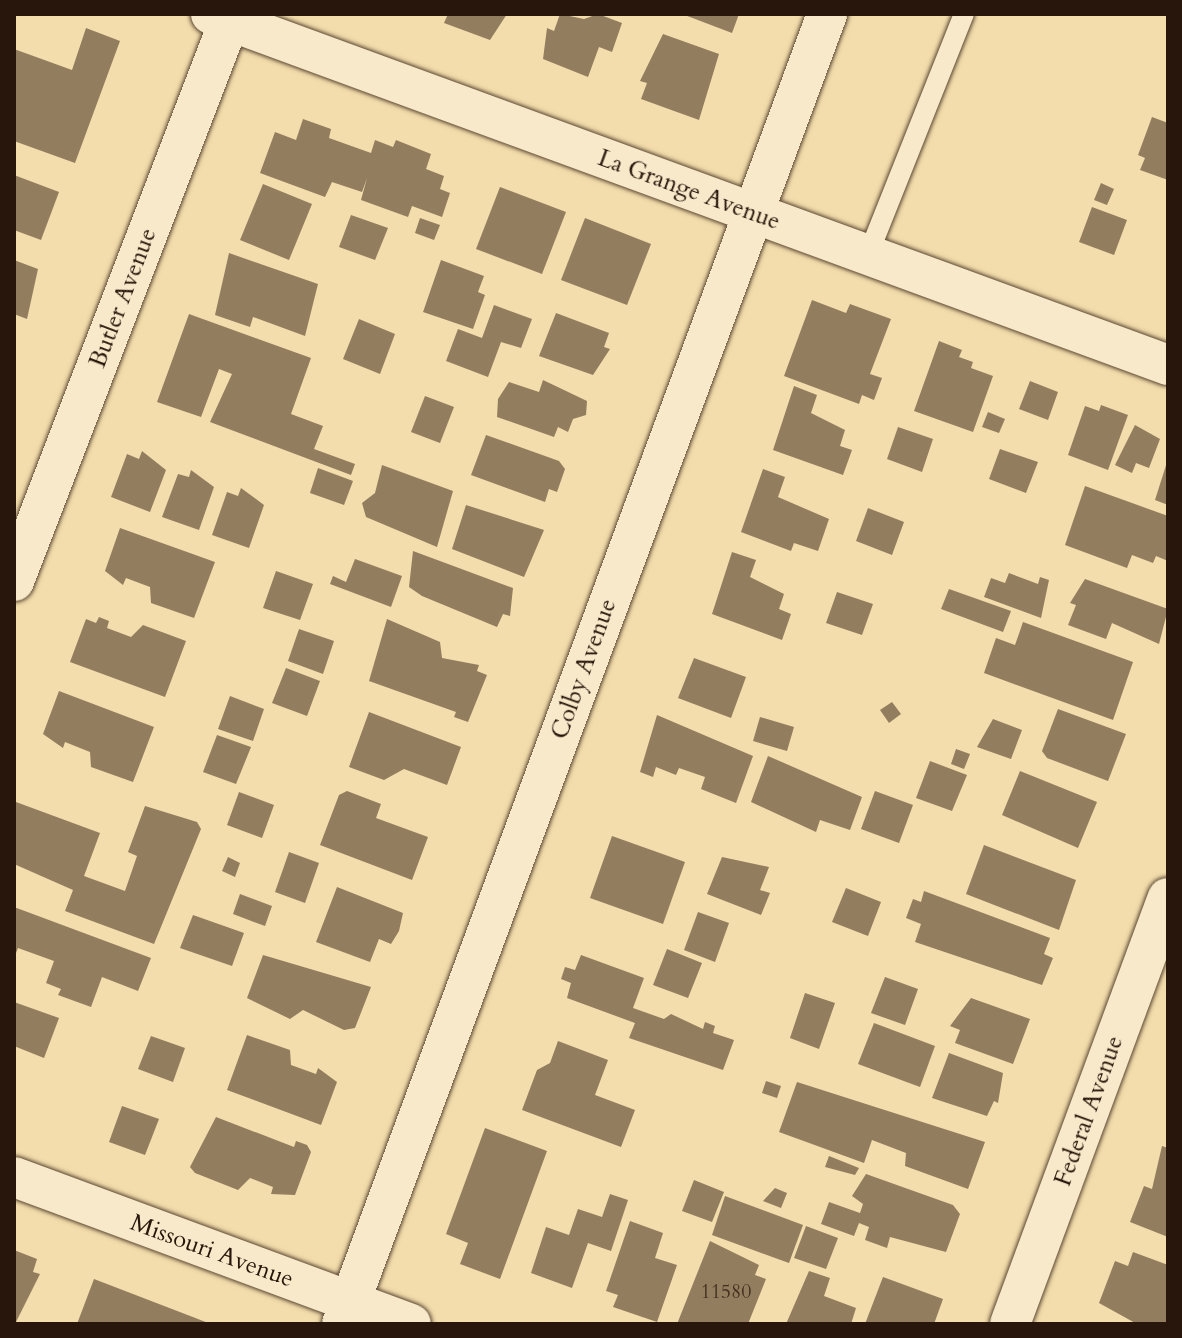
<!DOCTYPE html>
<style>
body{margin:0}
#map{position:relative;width:1182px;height:1338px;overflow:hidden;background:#f3ddac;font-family:Cardo,serif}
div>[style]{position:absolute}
.building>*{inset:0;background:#927d5f}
.roads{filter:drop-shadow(0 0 2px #5b4733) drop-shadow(0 0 2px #5b4733)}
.lane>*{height:20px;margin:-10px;padding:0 10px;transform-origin:10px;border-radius:10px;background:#f7e9c9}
.street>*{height:40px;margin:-20px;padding:0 20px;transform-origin:20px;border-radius:20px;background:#f7e9c9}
span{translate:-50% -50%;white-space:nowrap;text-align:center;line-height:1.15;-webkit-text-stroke:6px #f7e9c9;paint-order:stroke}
.number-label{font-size:20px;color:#422f20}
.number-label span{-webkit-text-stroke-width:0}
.street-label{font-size:24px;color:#28150b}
.frame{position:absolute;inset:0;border:16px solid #28150b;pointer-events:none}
</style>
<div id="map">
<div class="building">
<i style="clip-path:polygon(448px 14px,507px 14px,490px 40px,444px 23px)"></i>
<i style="clip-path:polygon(560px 14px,584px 19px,598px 14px,622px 23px,612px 52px,599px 47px,588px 77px,543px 59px,547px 28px,554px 31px)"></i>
<i style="clip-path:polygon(682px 14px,739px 14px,732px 33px)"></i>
<i style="clip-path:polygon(86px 28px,120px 41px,75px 163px,14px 141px,14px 49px,72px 70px)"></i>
<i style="clip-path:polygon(663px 34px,719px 54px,699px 120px,641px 99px,647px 83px,640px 81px)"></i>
<i style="clip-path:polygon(1152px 117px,1168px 123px,1168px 180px,1140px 170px,1145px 158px,1138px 155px)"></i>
<i style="clip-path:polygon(303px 119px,331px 129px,329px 138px,371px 153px,375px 140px,393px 147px,396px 140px,431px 154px,426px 169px,444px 176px,440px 189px,450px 193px,442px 217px,412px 206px,408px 217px,361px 200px,367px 178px,362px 192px,332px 182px,325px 197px,260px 173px,275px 132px,296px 140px)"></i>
<i style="clip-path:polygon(14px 175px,59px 192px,41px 240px,14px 230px)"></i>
<i style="clip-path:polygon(1101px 183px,1114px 189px,1107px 205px,1094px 200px)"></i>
<i style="clip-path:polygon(263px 184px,312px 204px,289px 260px,240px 240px)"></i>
<i style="clip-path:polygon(500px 187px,566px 212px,542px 274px,476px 249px)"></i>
<i style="clip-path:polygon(1092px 207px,1127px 220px,1114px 255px,1079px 242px)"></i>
<i style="clip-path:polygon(351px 215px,388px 228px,375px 260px,339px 247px)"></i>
<i style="clip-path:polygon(420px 218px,440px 225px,434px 240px,415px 233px)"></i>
<i style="clip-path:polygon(585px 218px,651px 244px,627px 305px,561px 280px)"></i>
<i style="clip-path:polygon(229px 253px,318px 284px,305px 336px,253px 317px,250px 327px,215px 315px)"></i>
<i style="clip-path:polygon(14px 260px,38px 269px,27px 319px,14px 314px)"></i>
<i style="clip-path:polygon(441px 260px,484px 276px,478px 292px,485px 295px,473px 329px,423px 312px)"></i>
<i style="clip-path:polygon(812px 300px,846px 313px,850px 304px,891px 319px,870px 374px,882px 378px,874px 400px,862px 395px,859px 404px,784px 376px)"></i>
<i style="clip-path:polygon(494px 305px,532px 319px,521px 348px,501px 342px,488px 377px,446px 361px,458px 329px,482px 338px)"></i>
<i style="clip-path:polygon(556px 313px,609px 333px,604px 347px,610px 349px,593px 375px,539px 356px)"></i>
<i style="clip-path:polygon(189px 314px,311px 358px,291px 414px,323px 426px,314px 449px,355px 464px,351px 475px,210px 422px,232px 374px,219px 369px,201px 417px,157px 402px)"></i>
<i style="clip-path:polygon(359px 319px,395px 334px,380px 374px,343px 359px)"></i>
<i style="clip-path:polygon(939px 341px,962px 350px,959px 357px,973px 362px,971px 368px,993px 376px,973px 432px,914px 411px)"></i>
<i style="clip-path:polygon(543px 380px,587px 401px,586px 415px,573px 419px,568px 432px,558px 427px,554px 437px,497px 417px,498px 399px,509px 382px,539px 392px)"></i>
<i style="clip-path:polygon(1030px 381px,1058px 392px,1048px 420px,1019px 409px)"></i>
<i style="clip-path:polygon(794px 386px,817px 395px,811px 413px,845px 430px,840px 446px,852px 450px,843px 475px,773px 450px)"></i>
<i style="clip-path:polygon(425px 396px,454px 407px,440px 443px,411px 432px)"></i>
<i style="clip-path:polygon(1101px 405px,1128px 415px,1108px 470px,1068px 455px,1085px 406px,1099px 411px)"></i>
<i style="clip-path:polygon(988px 412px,1005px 419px,999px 433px,982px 427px)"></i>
<i style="clip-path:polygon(1135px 425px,1160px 439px,1149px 468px,1136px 463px,1132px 473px,1115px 465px)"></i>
<i style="clip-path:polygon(898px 427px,933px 439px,922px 472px,887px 459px)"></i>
<i style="clip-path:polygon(486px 435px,559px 461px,565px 469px,557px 492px,549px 489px,545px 502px,471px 475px)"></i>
<i style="clip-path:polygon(1000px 449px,1038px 462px,1026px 493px,989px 479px)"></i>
<i style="clip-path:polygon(142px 451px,166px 470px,150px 512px,111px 497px,127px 454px,139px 459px)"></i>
<i style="clip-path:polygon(1168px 459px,1168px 505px,1155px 500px)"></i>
<i style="clip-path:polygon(382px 465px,453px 491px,437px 547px,366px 517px,362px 503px,375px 493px)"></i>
<i style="clip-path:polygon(318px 468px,353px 481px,344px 505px,310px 493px)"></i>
<i style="clip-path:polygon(763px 469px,785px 477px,778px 497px,829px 519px,818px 551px,794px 543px,791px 551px,741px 532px)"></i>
<i style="clip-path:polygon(191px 470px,214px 487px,199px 530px,162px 517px,178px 474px,189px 477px)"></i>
<i style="clip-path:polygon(1085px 486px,1168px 516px,1168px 561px,1156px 556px,1153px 563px,1132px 555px,1127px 568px,1065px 545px)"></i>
<i style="clip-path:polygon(241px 488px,264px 505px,249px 548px,212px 535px,227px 492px,238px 496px)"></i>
<i style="clip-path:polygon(466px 505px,544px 530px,524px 577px,452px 549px)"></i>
<i style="clip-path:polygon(868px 508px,904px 522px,892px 555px,856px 541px)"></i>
<i style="clip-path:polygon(120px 528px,215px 562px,194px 618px,151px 603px,150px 587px,126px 578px,123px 585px,105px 571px)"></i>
<i style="clip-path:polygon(413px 551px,513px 588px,510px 616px,503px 614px,497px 627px,422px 596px,409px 587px)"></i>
<i style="clip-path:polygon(732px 552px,756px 560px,750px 577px,784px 594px,779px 609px,791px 614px,782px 640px,712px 614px)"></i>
<i style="clip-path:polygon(355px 559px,402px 576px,391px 607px,330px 584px,333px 576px,346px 582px)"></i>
<i style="clip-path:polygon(276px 571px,313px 584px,300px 620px,263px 608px)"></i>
<i style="clip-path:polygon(1009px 573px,1038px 584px,1040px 577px,1049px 580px,1041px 618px,984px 597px,991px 578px,1005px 583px)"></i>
<i style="clip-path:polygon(1085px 579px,1168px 609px,1159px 644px,1112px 623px,1106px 639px,1068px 625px,1076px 605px,1070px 603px)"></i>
<i style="clip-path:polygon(949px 589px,1011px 611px,1003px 632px,941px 609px)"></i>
<i style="clip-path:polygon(837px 592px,873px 604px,862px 635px,826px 623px)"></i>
<i style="clip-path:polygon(99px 617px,109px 621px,107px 628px,131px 637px,143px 625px,186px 641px,165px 697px,70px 662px,86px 619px,96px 623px)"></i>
<i style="clip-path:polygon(387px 619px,440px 642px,442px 658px,479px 665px,477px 671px,487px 675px,468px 722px,454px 717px,456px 712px,369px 681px)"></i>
<i style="clip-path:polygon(1023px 622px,1133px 662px,1113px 720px,984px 673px,996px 638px,1015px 645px)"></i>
<i style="clip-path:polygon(299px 629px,334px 641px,323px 674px,288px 661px)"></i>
<i style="clip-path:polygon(694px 658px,746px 677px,731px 718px,678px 698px)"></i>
<i style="clip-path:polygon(286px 668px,320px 681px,307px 716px,272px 703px)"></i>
<i style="clip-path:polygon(59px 691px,154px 727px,133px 782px,91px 767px,90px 752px,65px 742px,63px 748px,43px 734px)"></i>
<i style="clip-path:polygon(230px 696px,264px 709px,253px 741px,218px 729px)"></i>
<i style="clip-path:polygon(892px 702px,901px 714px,889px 723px,880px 710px)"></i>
<i style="clip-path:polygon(1058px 709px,1126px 734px,1108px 781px,1047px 758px,1042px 751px)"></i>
<i style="clip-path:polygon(369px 712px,461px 747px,447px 785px,404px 769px,384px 780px,349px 767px)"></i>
<i style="clip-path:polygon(657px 715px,753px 756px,736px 803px,701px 789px,705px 777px,679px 768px,676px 775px,656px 767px,653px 777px,640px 772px)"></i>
<i style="clip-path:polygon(760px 717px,794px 727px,787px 751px,753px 741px)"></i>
<i style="clip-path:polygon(993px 719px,1022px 730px,1011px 759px,977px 747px)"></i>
<i style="clip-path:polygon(217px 735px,251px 747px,236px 784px,203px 772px)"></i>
<i style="clip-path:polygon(956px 749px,970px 754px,964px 769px,951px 764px)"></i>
<i style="clip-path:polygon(768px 756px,862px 797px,850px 830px,820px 820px,816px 832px,751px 802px)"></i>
<i style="clip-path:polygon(930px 761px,967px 775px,952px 811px,916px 798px)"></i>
<i style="clip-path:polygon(1020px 771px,1097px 802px,1078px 848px,1002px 815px)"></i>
<i style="clip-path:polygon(347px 791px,381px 804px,376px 818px,428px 837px,412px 880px,320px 845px,339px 795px)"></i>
<i style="clip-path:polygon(875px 791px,913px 805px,899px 843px,861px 829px)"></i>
<i style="clip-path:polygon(239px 792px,274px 805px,262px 838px,227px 825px)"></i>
<i style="clip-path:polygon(16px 802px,100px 833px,84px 876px,125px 891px,137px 856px,128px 852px,145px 806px,197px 822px,201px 829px,154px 944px,65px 911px,73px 890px,14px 864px)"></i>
<i style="clip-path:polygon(612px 836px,685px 862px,663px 924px,590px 898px)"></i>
<i style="clip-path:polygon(984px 845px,1076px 880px,1059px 930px,966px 894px)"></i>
<i style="clip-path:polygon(289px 852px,319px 863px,305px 903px,275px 892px)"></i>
<i style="clip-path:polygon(228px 857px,240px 863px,235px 877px,222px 871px)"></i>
<i style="clip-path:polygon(722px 857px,769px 867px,760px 890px,770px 893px,761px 915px,707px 894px)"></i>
<i style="clip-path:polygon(337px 887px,403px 913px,399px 931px,391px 944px,379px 939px,370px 962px,316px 942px)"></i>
<i style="clip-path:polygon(846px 888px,881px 902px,868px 936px,832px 922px)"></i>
<i style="clip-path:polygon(924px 891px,1050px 938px,1044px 954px,1053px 958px,1042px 985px,915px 942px,921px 924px,906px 918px,913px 899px,921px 902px)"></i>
<i style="clip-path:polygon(240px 894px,272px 906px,265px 926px,233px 914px)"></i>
<i style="clip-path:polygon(14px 907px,151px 958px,138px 991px,102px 977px,91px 1007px,58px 995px,61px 989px,46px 983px,54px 961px,18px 948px,14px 958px)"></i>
<i style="clip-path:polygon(698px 912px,729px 923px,715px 962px,684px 950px)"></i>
<i style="clip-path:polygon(193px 915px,244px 933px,232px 966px,180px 948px)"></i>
<i style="clip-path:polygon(667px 949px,702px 963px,688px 998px,653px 985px)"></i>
<i style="clip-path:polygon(263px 955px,371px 987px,355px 1028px,344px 1030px,303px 1010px,290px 1019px,247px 998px)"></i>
<i style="clip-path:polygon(581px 955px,644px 978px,633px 1008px,664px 1019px,671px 1014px,703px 1029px,705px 1022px,715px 1026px,713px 1033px,734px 1040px,723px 1070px,629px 1038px,635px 1023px,567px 998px,571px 983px,561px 979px,565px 967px,575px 970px)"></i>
<i style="clip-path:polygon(885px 977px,918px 989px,905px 1025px,871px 1013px)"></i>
<i style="clip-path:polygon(805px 993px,835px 1003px,819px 1049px,790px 1038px)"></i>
<i style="clip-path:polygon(971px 998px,1030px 1019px,1013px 1064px,955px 1043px,960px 1030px,950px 1026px)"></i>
<i style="clip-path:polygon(14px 1002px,59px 1018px,44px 1058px,14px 1046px)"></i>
<i style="clip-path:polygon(874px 1023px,935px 1046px,920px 1087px,858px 1064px)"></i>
<i style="clip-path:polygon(247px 1035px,290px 1050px,291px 1065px,316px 1074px,318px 1068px,337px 1082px,321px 1125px,227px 1090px)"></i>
<i style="clip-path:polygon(151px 1036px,185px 1048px,173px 1082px,138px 1069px)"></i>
<i style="clip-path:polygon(558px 1041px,608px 1060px,595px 1095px,635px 1110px,621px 1147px,522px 1110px,537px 1070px,550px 1063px)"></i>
<i style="clip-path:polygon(949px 1053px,1003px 1073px,998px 1103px,994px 1101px,987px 1116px,932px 1098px)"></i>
<i style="clip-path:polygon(766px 1081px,781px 1086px,777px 1098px,762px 1093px)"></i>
<i style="clip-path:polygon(797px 1082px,985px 1142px,968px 1189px,905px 1166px,906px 1153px,872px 1140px,864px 1163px,779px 1132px)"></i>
<i style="clip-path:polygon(122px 1106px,159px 1119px,145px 1155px,109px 1142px)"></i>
<i style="clip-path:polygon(216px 1117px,294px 1147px,296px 1141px,307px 1145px,311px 1152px,295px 1195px,271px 1194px,273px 1187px,250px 1178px,238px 1190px,195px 1173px,190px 1167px)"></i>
<i style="clip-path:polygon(485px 1128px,547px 1151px,500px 1279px,460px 1264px,468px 1243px,446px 1234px)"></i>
<i style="clip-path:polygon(1162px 1146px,1168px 1148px,1168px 1237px,1130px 1222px,1144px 1186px,1152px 1189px)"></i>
<i style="clip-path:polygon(829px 1156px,859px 1168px,855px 1175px,825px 1167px)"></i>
<i style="clip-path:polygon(866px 1174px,953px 1205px,960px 1214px,946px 1252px,890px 1237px,887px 1248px,865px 1240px,869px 1227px,859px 1223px,854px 1236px,821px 1224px,829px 1202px,860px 1213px,863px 1204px,852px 1196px)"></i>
<i style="clip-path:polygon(694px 1180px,724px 1192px,712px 1222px,682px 1211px)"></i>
<i style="clip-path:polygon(775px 1188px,787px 1193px,781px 1208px,763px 1201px)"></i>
<i style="clip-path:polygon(610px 1194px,628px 1200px,611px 1251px,588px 1243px,572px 1288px,531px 1273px,546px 1227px,569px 1235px,578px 1209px,602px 1217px)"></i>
<i style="clip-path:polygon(725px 1196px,803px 1225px,789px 1263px,712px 1235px)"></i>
<i style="clip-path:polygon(630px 1221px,663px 1233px,655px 1258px,677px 1265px,657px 1322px,613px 1307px,618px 1295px,606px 1291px)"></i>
<i style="clip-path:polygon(806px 1226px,838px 1238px,826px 1269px,794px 1258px)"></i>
<i style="clip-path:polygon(710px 1241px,759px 1265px,755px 1275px,766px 1279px,748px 1324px,677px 1324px)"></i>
<i style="clip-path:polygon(14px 1250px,37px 1259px,33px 1272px,40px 1274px,15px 1324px)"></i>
<i style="clip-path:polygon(1133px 1252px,1168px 1265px,1168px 1324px,1137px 1324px,1099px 1303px,1115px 1261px,1128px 1266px)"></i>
<i style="clip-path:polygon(809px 1271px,830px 1278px,824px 1296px,856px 1308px,851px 1324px,786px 1324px)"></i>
<i style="clip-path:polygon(883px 1277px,943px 1299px,934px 1324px,865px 1324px)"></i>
<i style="clip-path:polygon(94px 1279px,211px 1324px,77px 1324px)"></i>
</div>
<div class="roads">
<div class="lane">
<i style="left:868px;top:255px;width:259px;rotate:-68.3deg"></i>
</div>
<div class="street">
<i style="left:211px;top:14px;width:1019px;rotate:20.14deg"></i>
<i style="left:14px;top:581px;width:607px;rotate:-68.97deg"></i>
<i style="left:14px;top:1177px;width:423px;rotate:20.3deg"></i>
<i style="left:342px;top:1324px;width:1397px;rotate:-69.68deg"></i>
<i style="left:1010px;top:1324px;width:454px;rotate:-69.7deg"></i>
</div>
</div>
<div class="number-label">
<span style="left:726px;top:1291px">11580</span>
</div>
<div class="street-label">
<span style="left:689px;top:190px;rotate:20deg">La Grange Avenue</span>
<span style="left:123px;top:298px;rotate:-69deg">Butler Avenue</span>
<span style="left:584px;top:669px;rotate:-70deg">Colby Avenue</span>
<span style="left:1089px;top:1111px;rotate:-70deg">Federal Avenue</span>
<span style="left:212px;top:1251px;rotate:20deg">Missouri Avenue</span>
</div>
<div class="frame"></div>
</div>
